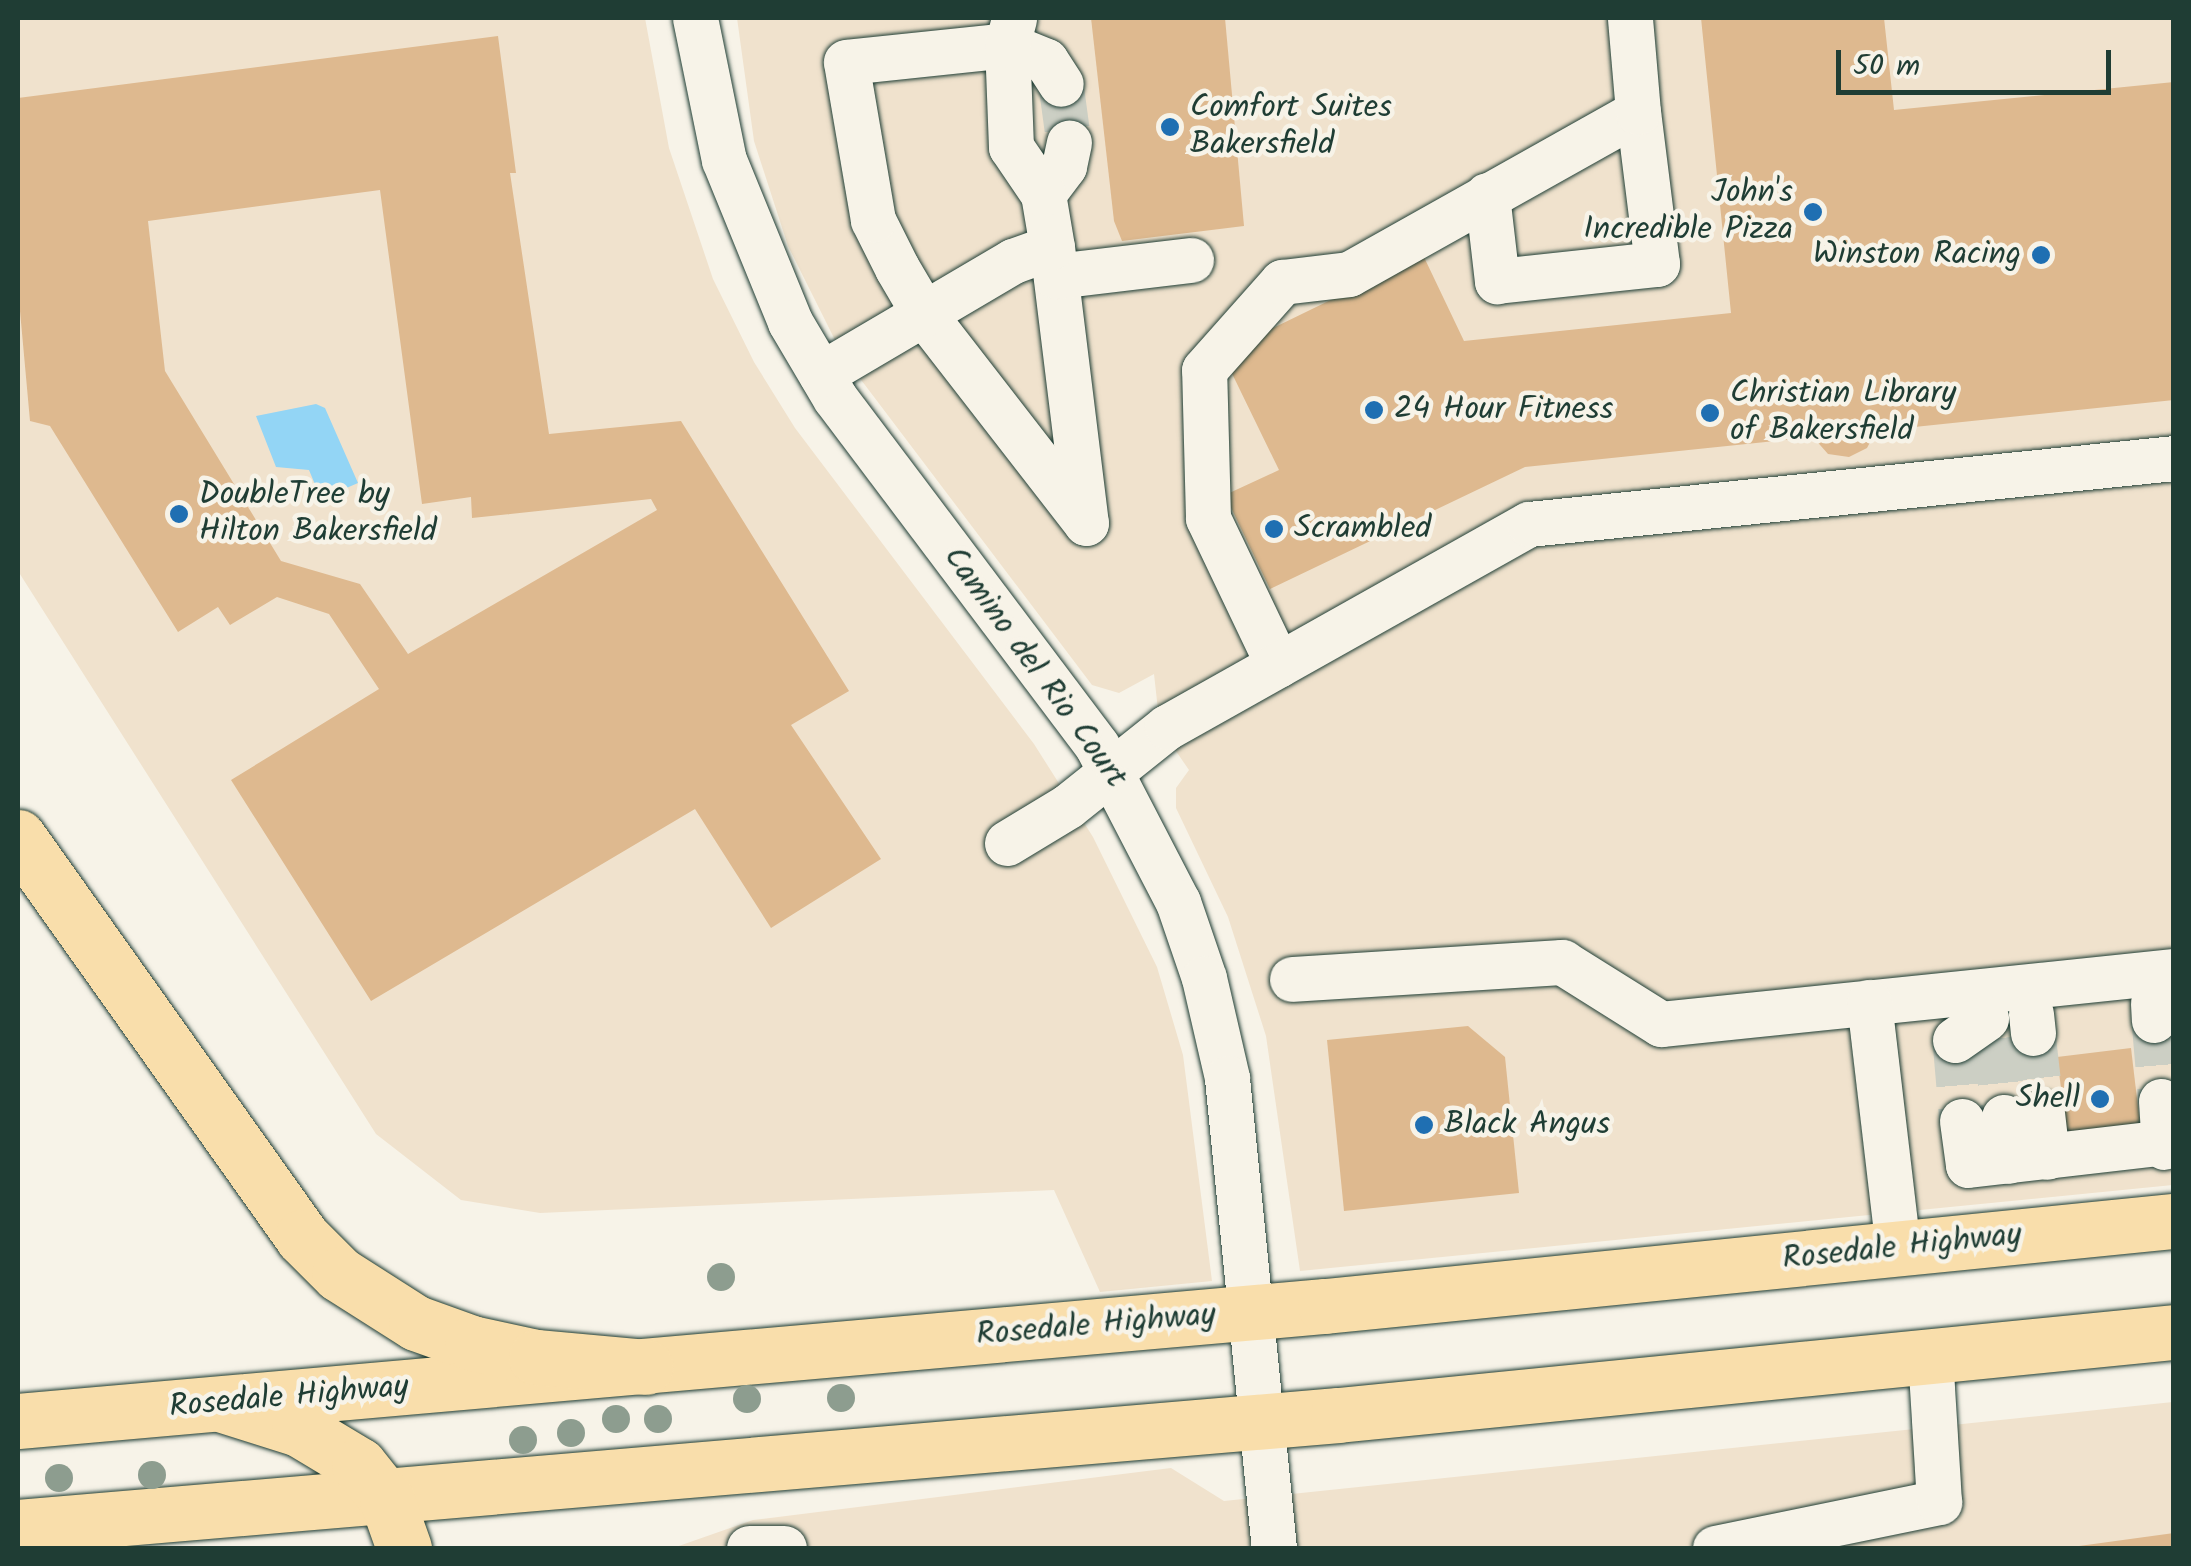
<!DOCTYPE html>
<style>
body{margin:0}
#map{position:relative;width:2191px;height:1566px;overflow:hidden;background:#f7f3e8;font-family:Kalam,sans-serif}
div>[style]{position:absolute}
.built>*{inset:0;background:#f0e2cd}
.water>*{inset:0;background:#93d5f5}
.building>*{inset:0;background:#deb98f}
.minor-tunnel>*{height:45px;margin-top:-22.5px;transform-origin:0;background:repeating-linear-gradient(90deg,#cccfc4 0 45px,transparent 0 67px)}
.roads{filter:drop-shadow(0 0 2px #1f3d34) drop-shadow(0 0 2px #1f3d34)}
.minor>*{height:45px;margin:-22.5px;padding:0 22.5px;transform-origin:22.5px;border-radius:22.5px;background:#f7f3e8}
.major>*{height:55px;margin:-27.5px;padding:0 27.5px;transform-origin:27.5px;border-radius:27.5px;background:#f9deab}
.highway>*{height:55px;margin:-27.5px;padding:0 27.5px;transform-origin:27.5px;border-radius:27.5px;background:#f9deab}
.trees>*{width:28px;height:28px;margin:-14px;border-radius:50%;background:#8d9d8f}
.dots>*{width:28px;height:28px;translate:-50% -50%;box-sizing:border-box;border:5px solid #f7f3e8;border-radius:50%}
span{translate:-50% -50%;white-space:nowrap;text-align:center;line-height:1.15;-webkit-text-stroke:9px #f7f3e8;paint-order:stroke}
.poi-label{font-size:32px;color:#1f3d34}
.left{translate:0 -50%;text-align:left}
.right{translate:-100% -50%;text-align:right}
.street-label{font-size:32px;color:#1f3d34}
.frame{position:absolute;inset:0;border:20px solid #1f3d34;pointer-events:none}
.scale{position:absolute;left:1836px;top:50px;width:275px;height:45px;box-sizing:border-box;border:5px solid #1f3d34;border-top:0;padding-left:12px;font-size:30px;line-height:35px;white-space:nowrap;color:#1f3d34;-webkit-text-stroke:8px #f7f3e8;paint-order:stroke}
</style>
<div id="map">
<div class="built">
<i style="clip-path:polygon(18px 18px,645px 18px,669px 148px,713px 279px,754px 362px,795px 428px,1034px 744px,1093px 837px,1157px 967px,1183px 1055px,1212px 1281px,1100px 1292px,1054px 1190px,540px 1213px,461px 1200px,376px 1134px,18px 571px)"></i>
<i style="clip-path:polygon(737px 18px,2173px 18px,2173px 1185px,1300px 1271px,1266px 1036px,1228px 917px,1176px 808px,1176px 788px,1189px 770px,1160px 728px,1154px 674px,1119px 693px,1092px 685px,843px 356px,788px 246px,754px 141px)"></i>
<i style="clip-path:polygon(2173px 1402px,2173px 1548px,673px 1548px,753px 1520px,1171px 1468px,1224px 1501px)"></i>
</div>
<div class="water">
<i style="clip-path:polygon(316px 404px,325px 408px,358px 483px,321px 499px,309px 470px,276px 467px,256px 416px)"></i>
</div>
<div class="building">
<i style="clip-path:polygon(1091px 18px,1225px 18px,1244px 226px,1122px 241px,1114px 221px)"></i>
<i style="clip-path:polygon(1701px 18px,1884px 18px,1894px 110px,2174px 82px,2174px 400px,1876px 431px,1867px 448px,1849px 457px,1828px 454px,1813px 437px,1525px 467px,1270px 589px,1225px 495px,1279px 470px,1222px 353px,1423px 255px,1464px 341px,1731px 313px)"></i>
<i style="clip-path:polygon(evenodd,498px 36px,516px 173px,510px 173px,549px 434px,681px 421px,849px 691px,791px 725px,881px 859px,771px 928px,695px 809px,371px 1001px,231px 780px,379px 689px,329px 614px,277px 597px,230px 625px,218px 607px,178px 632px,50px 426px,30px 421px,18px 289px,18px 98px,498px 36px,380px 190px,422px 504px,471px 497px,472px 518px,651px 499px,657px 510px,408px 654px,360px 584px,281px 561px,165px 371px,148px 221px,380px 190px)"></i>
<i style="clip-path:polygon(1468px 1026px,1505px 1057px,1519px 1193px,1344px 1211px,1327px 1040px)"></i>
<i style="clip-path:polygon(2131px 1048px,2142px 1141px,2069px 1150px,2057px 1057px)"></i>
<i style="clip-path:polygon(2174px 1533px,2174px 1548px,2079px 1548px,2079px 1546px)"></i>
</div>
<div class="minor-tunnel">
<i style="left:1061px;top:84px;width:60px;rotate:82.3deg"></i>
<i style="left:2154px;top:1020px;width:81px;rotate:85.1deg"></i>
<i style="left:2033px;top:1033px;width:81px;rotate:83.6deg"></i>
<i style="left:1996px;top:1038px;width:79px;rotate:84.2deg"></i>
<i style="left:1955px;top:1040px;width:81px;rotate:85.1deg"></i>
</div>
<div class="roads">
<div class="minor">
<i style="left:695px;top:18px;width:145px;rotate:78.5deg"></i>
<i style="left:724px;top:160px;width:175px;rotate:67.8deg"></i>
<i style="left:790px;top:322px;width:88px;rotate:59.4deg"></i>
<i style="left:835px;top:398px;width:436px;rotate:53deg"></i>
<i style="left:1097px;top:746px;width:176px;rotate:62.6deg"></i>
<i style="left:1178px;top:902px;width:80px;rotate:71.1deg"></i>
<i style="left:1204px;top:978px;width:103px;rotate:77deg"></i>
<i style="left:1227px;top:1078px;width:472px;rotate:84.3deg"></i>
<i style="left:1043px;top:194px;width:35px;rotate:-53deg"></i>
<i style="left:1064px;top:166px;width:24px;rotate:-78deg"></i>
<i style="left:1487px;top:195px;width:87px;rotate:83.4deg"></i>
<i style="left:1497px;top:281px;width:161px;rotate:-6.1deg"></i>
<i style="left:1657px;top:264px;width:153px;rotate:-97.1deg"></i>
<i style="left:1052px;top:247px;width:278px;rotate:83deg"></i>
<i style="left:1086px;top:523px;width:264px;rotate:-127.8deg"></i>
<i style="left:924px;top:314px;width:53px;rotate:-120.4deg"></i>
<i style="left:897px;top:268px;width:54px;rotate:-116.6deg"></i>
<i style="left:873px;top:220px;width:160px;rotate:-99.7deg"></i>
<i style="left:846px;top:62px;width:162px;rotate:-6deg"></i>
<i style="left:1007px;top:45px;width:42px;rotate:22.3deg"></i>
<i style="left:1046px;top:61px;width:27px;rotate:57deg"></i>
<i style="left:1056px;top:276px;width:136px;rotate:-6.8deg"></i>
<i style="left:821px;top:374px;width:223px;rotate:-30.5deg"></i>
<i style="left:1013px;top:261px;width:41px;rotate:-19.7deg"></i>
<i style="left:1052px;top:247px;width:54px;rotate:-99.6deg"></i>
<i style="left:1043px;top:194px;width:57px;rotate:-124.2deg"></i>
<i style="left:1011px;top:147px;width:102px;rotate:-92.2deg"></i>
<i style="left:1007px;top:45px;width:27px;rotate:-75deg"></i>
<i style="left:1278px;top:665px;width:163px;rotate:-115.5deg"></i>
<i style="left:1208px;top:518px;width:148px;rotate:-91.5deg"></i>
<i style="left:1204px;top:370px;width:118px;rotate:-48.4deg"></i>
<i style="left:1282px;top:282px;width:67px;rotate:-6.8deg"></i>
<i style="left:1349px;top:274px;width:331px;rotate:-29.3deg"></i>
<i style="left:1638px;top:112px;width:94px;rotate:-94.9deg"></i>
<i style="left:1007px;top:843px;width:71px;rotate:-31.2deg"></i>
<i style="left:1068px;top:806px;width:127px;rotate:-38.6deg"></i>
<i style="left:1167px;top:727px;width:415px;rotate:-29.3deg"></i>
<i style="left:1529px;top:524px;width:648px;rotate:-5.84deg"></i>
<i style="left:1292px;top:979px;width:271px;rotate:-3.6deg"></i>
<i style="left:1562px;top:962px;width:117px;rotate:32.1deg"></i>
<i style="left:1661px;top:1024px;width:516px;rotate:-5.9deg"></i>
<i style="left:1869px;top:1002px;width:249px;rotate:83.3deg"></i>
<i style="left:2153px;top:1003px;width:17px;rotate:87deg"></i>
<i style="left:2031px;top:1014px;width:19px;rotate:84deg"></i>
<i style="left:1955px;top:1040px;width:38px;rotate:-35deg"></i>
<i style="left:2161px;top:1101px;width:46px;rotate:86.3deg"></i>
<i style="left:2042px;top:1113px;width:44px;rotate:83.5deg"></i>
<i style="left:2004px;top:1117px;width:44px;rotate:84.8deg"></i>
<i style="left:1962px;top:1121px;width:44px;rotate:82.2deg"></i>
<i style="left:1968px;top:1165px;width:207px;rotate:-6.6deg"></i>
<i style="left:749px;top:1548px;width:35px"></i>
<i style="left:1715px;top:1548px;width:229px;rotate:-11.6deg"></i>
<i style="left:1939px;top:1502px;width:146px;rotate:-93.5deg"></i>
</div>
<div class="major">
<i style="left:18px;top:1421px;width:1312px;rotate:-5.03deg"></i>
<i style="left:1325px;top:1306px;width:853px;rotate:-5.72deg"></i>
<i style="left:18px;top:1527px;width:1325px;rotate:-4.85deg"></i>
<i style="left:1338px;top:1415px;width:840px;rotate:-5.67deg"></i>
</div>
<div class="highway">
<i style="left:18px;top:837px;width:491px;rotate:54.6deg"></i>
<i style="left:302px;top:1237px;width:52px;rotate:45deg"></i>
<i style="left:339px;top:1274px;width:91px;rotate:32.5deg"></i>
<i style="left:416px;top:1323px;width:59px;rotate:19.7deg"></i>
<i style="left:472px;top:1343px;width:66px;rotate:12.3deg"></i>
<i style="left:536px;top:1357px;width:110px;rotate:5.2deg"></i>
<i style="left:220px;top:1404px;width:83px;rotate:17.6deg"></i>
<i style="left:299px;top:1429px;width:70px;rotate:31deg"></i>
<i style="left:359px;top:1465px;width:45px;rotate:51.3deg"></i>
<i style="left:387px;top:1500px;width:51px;rotate:70.5deg"></i>
</div>
</div>
<div class="trees">
<i style="left:721px;top:1277px"></i>
<i style="left:841px;top:1398px"></i>
<i style="left:747px;top:1399px"></i>
<i style="left:616px;top:1419px"></i>
<i style="left:658px;top:1419px"></i>
<i style="left:571px;top:1433px"></i>
<i style="left:523px;top:1440px"></i>
<i style="left:152px;top:1475px"></i>
<i style="left:59px;top:1478px"></i>
</div>
<div class="dots">
<i style="left:1170px;top:127px;background:#1f6fb2"></i>
<i style="left:1813px;top:212px;background:#1f6fb2"></i>
<i style="left:2041px;top:255px;background:#1f6fb2"></i>
<i style="left:1374px;top:410px;background:#1f6fb2"></i>
<i style="left:1710px;top:413px;background:#1f6fb2"></i>
<i style="left:179px;top:514px;background:#1f6fb2"></i>
<i style="left:1274px;top:529px;background:#1f6fb2"></i>
<i style="left:2100px;top:1099px;background:#1f6fb2"></i>
<i style="left:1424px;top:1125px;background:#1f6fb2"></i>
</div>
<div class="poi-label">
<span class="left" style="left:1190px;top:127px">Comfort Suites<br>Bakersfield</span>
<span class="right" style="left:1793px;top:212px">John's<br>Incredible Pizza</span>
<span class="right" style="left:2021px;top:255px">Winston Racing</span>
<span class="left" style="left:1730px;top:413px">Christian Library<br>of Bakersfield</span>
<span class="left" style="left:1394px;top:410px">24 Hour Fitness</span>
<span class="left" style="left:199px;top:514px">DoubleTree by<br>Hilton Bakersfield</span>
<span class="left" style="left:1294px;top:529px">Scrambled</span>
<span class="right" style="left:2080px;top:1099px">Shell</span>
<span class="left" style="left:1444px;top:1125px">Black Angus</span>
</div>
<div class="street-label">
<span style="left:1034px;top:668px;rotate:54deg">Camino del Rio Court</span>
<span style="left:1902px;top:1248px;rotate:-6deg">Rosedale Highway</span>
<span style="left:1096px;top:1326px;rotate:-5deg">Rosedale Highway</span>
<span style="left:289px;top:1398px;rotate:-5deg">Rosedale Highway</span>
</div>
<div class="frame"></div>
<div class="scale">50 m</div>
</div>
